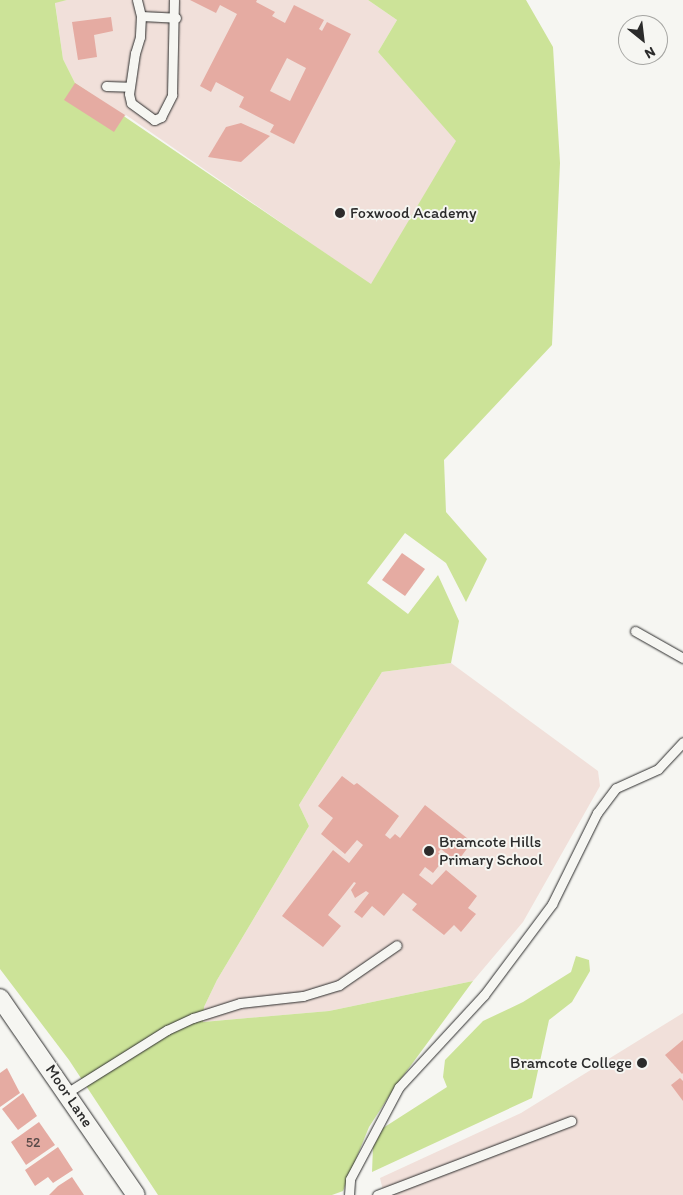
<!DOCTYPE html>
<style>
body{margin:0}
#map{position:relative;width:683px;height:1195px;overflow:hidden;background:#f6f6f2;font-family:Itim,sans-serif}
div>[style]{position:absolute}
.built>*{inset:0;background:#f1e0da}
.green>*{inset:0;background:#cce398}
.building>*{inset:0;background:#e5aba2}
.roads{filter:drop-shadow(0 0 1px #2b2b2b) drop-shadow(0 0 1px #2b2b2b)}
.service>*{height:9px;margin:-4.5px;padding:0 4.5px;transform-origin:4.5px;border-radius:4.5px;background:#f6f6f2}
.minor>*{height:18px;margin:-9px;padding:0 9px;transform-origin:9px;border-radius:9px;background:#f6f6f2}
.dots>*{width:14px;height:14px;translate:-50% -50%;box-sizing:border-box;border:2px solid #f6f6f2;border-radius:50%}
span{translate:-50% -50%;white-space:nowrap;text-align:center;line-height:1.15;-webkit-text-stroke:4px #f6f6f2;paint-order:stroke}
.number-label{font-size:14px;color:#5a4b49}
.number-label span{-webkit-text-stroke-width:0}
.poi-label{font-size:16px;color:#2b2b2b}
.left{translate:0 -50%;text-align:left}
.right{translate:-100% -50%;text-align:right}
.street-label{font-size:16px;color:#2b2b2b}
.north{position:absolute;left:618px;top:15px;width:50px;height:50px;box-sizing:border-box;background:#f6f6f2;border:1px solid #a5a5a2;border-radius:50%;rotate:151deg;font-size:14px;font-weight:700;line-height:20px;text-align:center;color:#2b2b2b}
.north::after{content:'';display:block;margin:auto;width:18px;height:22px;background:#2b2b2b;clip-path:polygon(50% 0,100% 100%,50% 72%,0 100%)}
</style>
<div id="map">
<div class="built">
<i style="clip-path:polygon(67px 0,368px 0,397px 20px,378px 52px,457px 141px,371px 285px,126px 115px,114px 132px,75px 83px,63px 59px,55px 2px)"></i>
<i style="clip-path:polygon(451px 663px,598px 771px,600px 786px,523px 922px,473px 981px,329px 1011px,202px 1022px,204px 1007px,217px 980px,309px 826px,299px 805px,382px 672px)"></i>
<i style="clip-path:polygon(683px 1013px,683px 1195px,384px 1195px,380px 1178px,521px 1113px)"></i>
</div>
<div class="green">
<i style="clip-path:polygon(0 0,67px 0,55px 3px,63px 59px,75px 83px,371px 284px,456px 141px,378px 52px,397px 20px,368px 0,526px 0,553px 47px,560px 163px,552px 345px,444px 460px,446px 512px,487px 559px,466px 602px,446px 563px,405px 533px,367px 583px,408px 614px,438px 575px,459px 621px,451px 663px,382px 672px,299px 805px,309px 826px,217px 980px,204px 1007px,203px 1022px,329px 1011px,473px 981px,395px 1087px,369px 1127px,343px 1191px,332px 1195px,158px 1195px,69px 1060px,0 969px)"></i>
<i style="clip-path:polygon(576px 956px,589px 960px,590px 971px,572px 1002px,549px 1020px,532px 1098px,372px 1172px,373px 1147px,383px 1128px,447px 1087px,443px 1077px,445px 1060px,483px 1021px,523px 1002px,571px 972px)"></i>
</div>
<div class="building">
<i style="clip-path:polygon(evenodd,190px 0,257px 0,256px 2px,275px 12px,272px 16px,285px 23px,294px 5px,324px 20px,319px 29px,322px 31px,327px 22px,351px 34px,294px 144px,270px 132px,274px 125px,239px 107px,244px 97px,216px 82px,211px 92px,200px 86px,237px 14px,220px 5px,216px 13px,190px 0,287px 58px,306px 68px,290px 101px,270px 91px,287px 58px)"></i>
<i style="clip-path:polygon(111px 17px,113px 31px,94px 35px,97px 57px,78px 60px,72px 22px)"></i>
<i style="clip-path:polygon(75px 83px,125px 115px,114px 132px,64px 100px)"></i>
<i style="clip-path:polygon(241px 123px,270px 136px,241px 162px,208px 157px,226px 127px)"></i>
<i style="clip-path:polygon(402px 553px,425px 569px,405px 596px,382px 580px)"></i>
<i style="clip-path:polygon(342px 776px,354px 785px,357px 783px,399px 816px,385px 835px,390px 839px,395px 834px,400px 838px,425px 805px,472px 842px,457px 862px,441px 849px,438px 852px,445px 858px,433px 873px,425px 867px,419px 875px,432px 885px,446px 870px,477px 896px,468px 908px,476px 914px,461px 932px,454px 925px,444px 935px,412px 910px,417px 904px,403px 893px,384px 916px,372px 906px,362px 918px,354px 912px,369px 893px,366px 891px,355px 898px,351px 890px,356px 883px,354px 882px,328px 915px,341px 926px,323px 947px,282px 916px,333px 850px,349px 863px,363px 845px,357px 840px,345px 854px,321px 834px,333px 818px,318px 806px)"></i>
<i style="clip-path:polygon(683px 1040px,683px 1073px,682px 1074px,665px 1055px)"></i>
<i style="clip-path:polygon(7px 1068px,20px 1093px,0 1107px,0 1073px)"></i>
<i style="clip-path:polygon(680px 1078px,683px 1081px,683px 1101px,671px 1085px)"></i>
<i style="clip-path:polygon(23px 1093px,37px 1116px,18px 1130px,2px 1109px)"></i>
<i style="clip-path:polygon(39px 1122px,55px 1145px,26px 1165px,11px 1142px)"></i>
<i style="clip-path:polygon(58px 1147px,73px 1170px,53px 1183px,48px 1177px,35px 1186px,25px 1170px)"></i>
<i style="clip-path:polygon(72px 1177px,84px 1195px,49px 1195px,58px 1186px)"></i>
</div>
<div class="roads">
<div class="service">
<i style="left:137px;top:0;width:16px;rotate:76deg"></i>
<i style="left:141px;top:16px;width:21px;rotate:93deg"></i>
<i style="left:140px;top:37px;width:17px;rotate:107deg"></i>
<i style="left:135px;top:53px;width:41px;rotate:98.3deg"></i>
<i style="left:129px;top:94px;width:9px;rotate:77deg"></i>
<i style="left:131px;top:103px;width:29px;rotate:36deg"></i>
<i style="left:154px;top:120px;width:8px;rotate:-23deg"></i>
<i style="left:161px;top:117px;width:25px;rotate:-63deg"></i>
<i style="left:172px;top:95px;width:95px;rotate:-88.8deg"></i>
<i style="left:141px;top:16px;width:35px;rotate:3deg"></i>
<i style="left:106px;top:86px;width:23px;rotate:2deg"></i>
<i style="left:635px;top:631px;width:55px;rotate:29.4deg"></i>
<i style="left:68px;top:1092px;width:117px;rotate:-32.1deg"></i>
<i style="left:167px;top:1030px;width:29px;rotate:-25deg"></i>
<i style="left:193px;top:1018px;width:49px;rotate:-17.7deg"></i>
<i style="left:240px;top:1003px;width:63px;rotate:-6.3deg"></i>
<i style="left:303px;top:996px;width:38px;rotate:-17deg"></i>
<i style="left:339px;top:985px;width:70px;rotate:-34.6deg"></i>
<i style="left:349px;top:1195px;width:16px;rotate:-86deg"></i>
<i style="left:350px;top:1179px;width:104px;rotate:-62deg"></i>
<i style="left:399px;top:1087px;width:125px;rotate:-47.3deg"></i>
<i style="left:484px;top:995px;width:114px;rotate:-53.2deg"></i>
<i style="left:552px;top:904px;width:102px;rotate:-63.7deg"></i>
<i style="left:597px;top:813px;width:31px;rotate:-53deg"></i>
<i style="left:616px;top:788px;width:46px;rotate:-24.3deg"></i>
<i style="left:658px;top:769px;width:37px;rotate:-47deg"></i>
<i style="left:377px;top:1195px;width:208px;rotate:-20.9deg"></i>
</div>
<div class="minor">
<i style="left:0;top:998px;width:239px;rotate:55.4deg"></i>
</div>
</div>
<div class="dots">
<i style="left:340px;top:213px;background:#2b2b2b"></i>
<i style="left:429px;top:851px;background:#2b2b2b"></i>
<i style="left:642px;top:1063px;background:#2b2b2b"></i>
</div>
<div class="number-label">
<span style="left:33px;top:1143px">52</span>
</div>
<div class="poi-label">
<span class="left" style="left:350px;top:213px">Foxwood Academy</span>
<span class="left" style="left:439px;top:851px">Bramcote Hills<br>Primary School</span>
<span class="right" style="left:632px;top:1063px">Bramcote College</span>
</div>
<div class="street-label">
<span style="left:69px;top:1096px;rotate:56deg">Moor Lane</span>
</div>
<div class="north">N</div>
</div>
